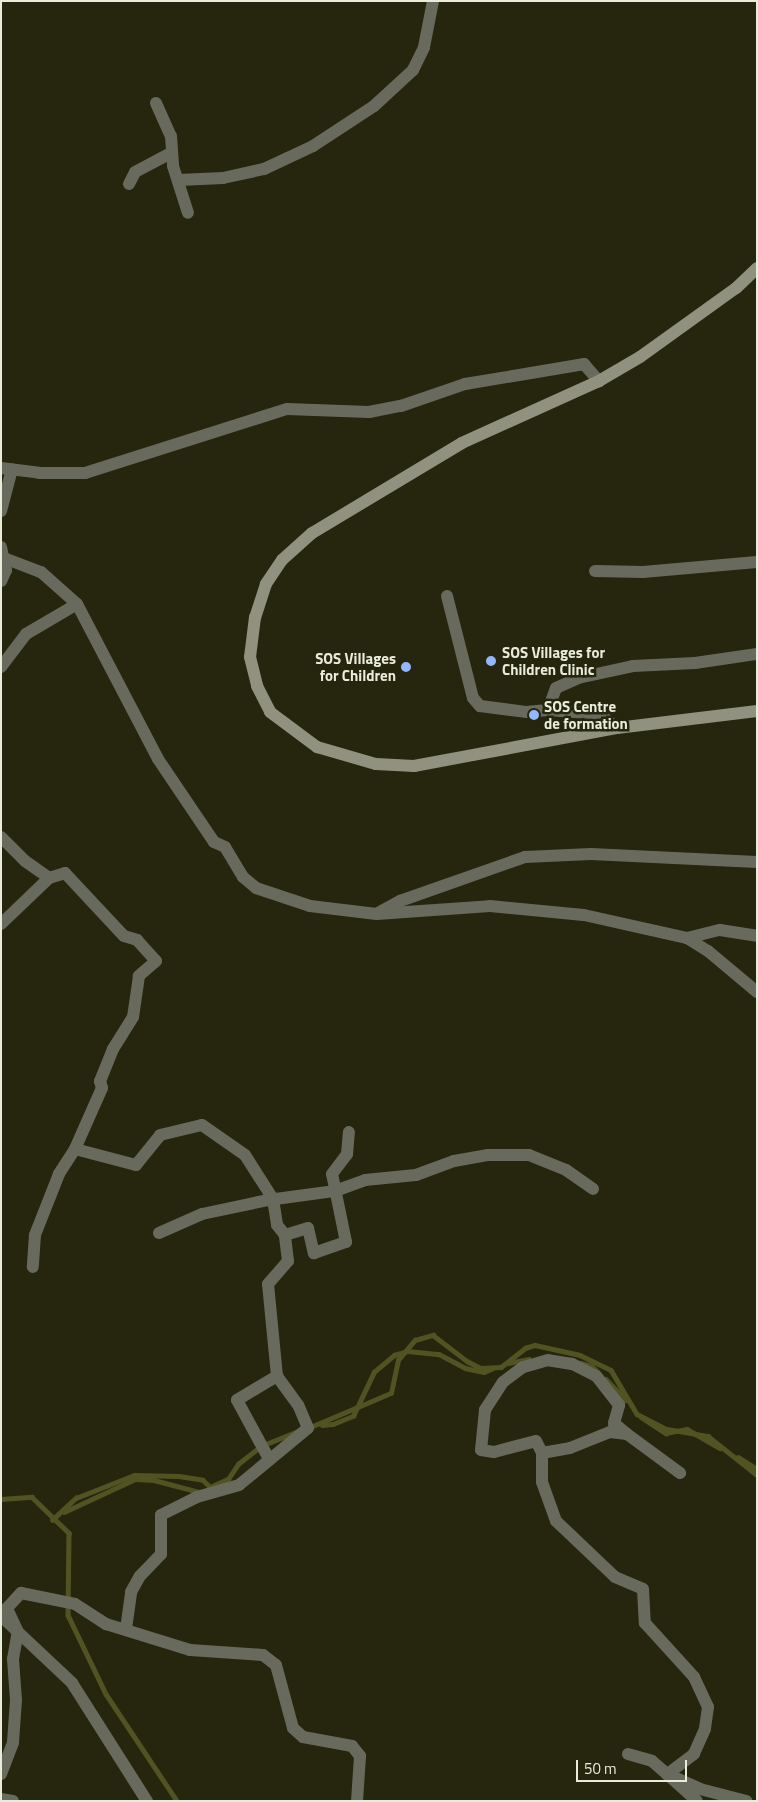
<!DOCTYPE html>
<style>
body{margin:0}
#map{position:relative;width:758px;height:1802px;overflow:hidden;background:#25260d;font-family:"Titillium Web",sans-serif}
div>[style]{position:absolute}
.stream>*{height:4.5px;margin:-2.25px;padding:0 2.25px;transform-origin:2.25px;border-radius:2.25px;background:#515422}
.street>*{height:12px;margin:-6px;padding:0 6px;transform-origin:6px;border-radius:6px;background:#696a5e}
.secondary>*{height:12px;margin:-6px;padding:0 6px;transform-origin:6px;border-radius:6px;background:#90927f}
.dots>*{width:14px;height:14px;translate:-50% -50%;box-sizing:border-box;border:2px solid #25260d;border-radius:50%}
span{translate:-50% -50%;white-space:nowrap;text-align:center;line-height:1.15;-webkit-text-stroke:5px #25260d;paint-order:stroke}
.poi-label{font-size:15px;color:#e9ebdb;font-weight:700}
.left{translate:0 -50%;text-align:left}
.right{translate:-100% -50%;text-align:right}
.frame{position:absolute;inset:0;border:2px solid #e9ebdb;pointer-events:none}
.scale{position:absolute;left:576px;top:1760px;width:111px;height:22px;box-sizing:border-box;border:2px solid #e9ebdb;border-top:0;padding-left:6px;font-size:15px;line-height:18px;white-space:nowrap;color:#e9ebdb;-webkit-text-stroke:4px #25260d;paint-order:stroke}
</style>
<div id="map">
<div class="stream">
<i style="left:508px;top:1363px;width:21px;rotate:-11deg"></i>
<i style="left:581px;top:1363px;width:11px;rotate:15deg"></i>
<i style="left:592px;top:1366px;width:8px;rotate:45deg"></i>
<i style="left:606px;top:1379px;width:29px;rotate:46deg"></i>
<i style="left:641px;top:1417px;width:30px;rotate:33deg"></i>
<i style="left:666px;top:1433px;width:21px;rotate:-11deg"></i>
<i style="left:687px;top:1429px;width:38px;rotate:30deg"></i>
<i style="left:322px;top:1425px;width:11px;rotate:-5deg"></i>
<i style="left:333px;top:1424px;width:22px;rotate:-22deg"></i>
<i style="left:353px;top:1416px;width:49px;rotate:-64.5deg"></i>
<i style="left:374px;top:1372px;width:26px;rotate:-40deg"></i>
<i style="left:394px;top:1355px;width:15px;rotate:-16deg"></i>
<i style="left:408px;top:1351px;width:31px;rotate:6deg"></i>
<i style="left:439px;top:1354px;width:30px;rotate:28deg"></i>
<i style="left:465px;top:1368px;width:19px;rotate:12deg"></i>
<i style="left:484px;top:1372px;width:10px;rotate:-24deg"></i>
<i style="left:308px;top:1428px;width:90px;rotate:-22.9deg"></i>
<i style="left:391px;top:1393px;width:34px;rotate:-78deg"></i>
<i style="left:398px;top:1360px;width:26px;rotate:-50deg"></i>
<i style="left:415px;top:1340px;width:19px;rotate:-16deg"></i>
<i style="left:433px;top:1335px;width:43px;rotate:37.4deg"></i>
<i style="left:467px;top:1361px;width:16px;rotate:27deg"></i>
<i style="left:481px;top:1368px;width:20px;rotate:-3deg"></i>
<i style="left:501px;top:1367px;width:31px;rotate:-38deg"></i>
<i style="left:525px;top:1348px;width:10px;rotate:-17deg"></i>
<i style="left:535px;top:1345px;width:46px;rotate:12.5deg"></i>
<i style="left:580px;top:1355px;width:34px;rotate:26deg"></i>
<i style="left:611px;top:1370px;width:51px;rotate:59.4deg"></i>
<i style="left:637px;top:1414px;width:34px;rotate:27deg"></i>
<i style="left:667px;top:1429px;width:42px;rotate:9.7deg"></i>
<i style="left:708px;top:1436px;width:63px;rotate:38.5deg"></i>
<i style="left:738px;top:1457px;width:22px;rotate:32deg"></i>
<i style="left:1px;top:1499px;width:31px;rotate:-4deg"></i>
<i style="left:32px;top:1497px;width:52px;rotate:44.2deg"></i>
<i style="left:69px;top:1533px;width:82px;rotate:90.7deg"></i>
<i style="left:68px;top:1615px;width:88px;rotate:64.3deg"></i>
<i style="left:106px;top:1694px;width:128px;rotate:56.4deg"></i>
<i style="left:64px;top:1512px;width:78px;rotate:-24.9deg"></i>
<i style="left:135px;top:1479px;width:19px;rotate:3deg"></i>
<i style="left:154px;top:1480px;width:47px;rotate:14.9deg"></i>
<i style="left:52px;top:1520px;width:33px;rotate:-43deg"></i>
<i style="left:76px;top:1498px;width:62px;rotate:-21.6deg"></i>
<i style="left:134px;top:1475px;width:45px;rotate:1.3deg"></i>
<i style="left:179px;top:1476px;width:24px;rotate:9deg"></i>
<i style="left:203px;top:1480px;width:10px;rotate:45deg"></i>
<i style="left:210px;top:1487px;width:20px;rotate:-24deg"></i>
<i style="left:228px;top:1479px;width:18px;rotate:-56deg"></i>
<i style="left:238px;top:1464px;width:29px;rotate:-38deg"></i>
<i style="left:261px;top:1446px;width:40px;rotate:-22deg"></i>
</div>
<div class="street">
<i style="left:156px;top:103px;width:36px;rotate:66deg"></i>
<i style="left:171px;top:136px;width:30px;rotate:86deg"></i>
<i style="left:173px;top:166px;width:49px;rotate:72.3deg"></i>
<i style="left:179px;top:180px;width:44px;rotate:-2.6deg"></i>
<i style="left:223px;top:178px;width:42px;rotate:-12.4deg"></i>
<i style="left:264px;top:169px;width:54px;rotate:-25.1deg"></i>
<i style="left:313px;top:146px;width:73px;rotate:-33.3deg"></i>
<i style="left:374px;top:106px;width:53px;rotate:-42.7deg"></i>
<i style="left:413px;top:70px;width:25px;rotate:-64deg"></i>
<i style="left:424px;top:47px;width:47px;rotate:-78.9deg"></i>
<i style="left:129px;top:184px;width:13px;rotate:-63deg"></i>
<i style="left:135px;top:172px;width:41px;rotate:-27.8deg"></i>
<i style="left:1px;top:468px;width:38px;rotate:7deg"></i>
<i style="left:39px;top:473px;width:46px"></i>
<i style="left:85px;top:473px;width:212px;rotate:-17.6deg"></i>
<i style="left:287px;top:409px;width:82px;rotate:2.1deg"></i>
<i style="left:369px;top:412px;width:33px;rotate:-11deg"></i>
<i style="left:401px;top:406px;width:68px;rotate:-19deg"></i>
<i style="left:465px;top:384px;width:121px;rotate:-9.5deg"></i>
<i style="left:584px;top:364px;width:23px;rotate:49deg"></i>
<i style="left:1px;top:511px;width:43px;rotate:-75.3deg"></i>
<i style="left:1px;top:547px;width:24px;rotate:78deg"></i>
<i style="left:6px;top:570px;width:12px;rotate:114deg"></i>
<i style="left:4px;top:558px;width:40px;rotate:21deg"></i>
<i style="left:41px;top:572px;width:48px;rotate:41.6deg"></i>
<i style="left:77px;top:604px;width:175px;rotate:62.4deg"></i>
<i style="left:158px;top:759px;width:100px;rotate:56deg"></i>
<i style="left:214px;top:842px;width:12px;rotate:24deg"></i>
<i style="left:225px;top:847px;width:35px;rotate:59deg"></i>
<i style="left:243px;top:877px;width:17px;rotate:40deg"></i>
<i style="left:256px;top:888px;width:57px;rotate:18.4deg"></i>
<i style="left:310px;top:906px;width:67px;rotate:6.8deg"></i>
<i style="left:377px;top:914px;width:113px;rotate:-4deg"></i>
<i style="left:490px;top:906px;width:94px;rotate:5.5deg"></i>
<i style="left:584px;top:915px;width:106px;rotate:12.6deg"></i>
<i style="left:687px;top:938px;width:25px;rotate:32deg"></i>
<i style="left:708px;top:951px;width:64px;rotate:39.9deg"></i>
<i style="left:595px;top:571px;width:48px;rotate:1.2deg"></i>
<i style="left:643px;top:572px;width:114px;rotate:-5deg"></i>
<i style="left:447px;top:596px;width:105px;rotate:75.7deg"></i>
<i style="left:473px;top:698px;width:11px;rotate:49deg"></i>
<i style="left:480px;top:706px;width:46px;rotate:7.4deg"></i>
<i style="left:526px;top:712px;width:22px;rotate:-5deg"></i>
<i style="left:1px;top:667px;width:41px;rotate:-52.9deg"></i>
<i style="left:26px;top:634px;width:59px;rotate:-30.5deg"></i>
<i style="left:617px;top:728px;width:23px;rotate:-142deg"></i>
<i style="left:599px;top:714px;width:51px;rotate:-175.5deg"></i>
<i style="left:548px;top:710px;width:23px;rotate:-70deg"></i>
<i style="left:556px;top:688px;width:24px;rotate:-24deg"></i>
<i style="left:578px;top:678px;width:56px;rotate:-12.3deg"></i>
<i style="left:633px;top:666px;width:62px;rotate:-2.8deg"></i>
<i style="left:695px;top:663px;width:63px;rotate:-8.3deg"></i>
<i style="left:1px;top:837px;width:34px;rotate:45deg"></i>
<i style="left:25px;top:861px;width:29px;rotate:35deg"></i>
<i style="left:49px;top:878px;width:17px;rotate:-17deg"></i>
<i style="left:65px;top:873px;width:86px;rotate:46.9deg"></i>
<i style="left:124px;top:936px;width:14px;rotate:17deg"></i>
<i style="left:137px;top:940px;width:28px;rotate:48deg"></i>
<i style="left:156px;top:961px;width:23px;rotate:139deg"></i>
<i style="left:139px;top:976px;width:41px;rotate:98.3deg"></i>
<i style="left:133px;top:1017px;width:38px;rotate:122deg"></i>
<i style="left:113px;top:1049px;width:35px;rotate:112deg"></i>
<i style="left:100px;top:1081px;width:7px;rotate:74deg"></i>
<i style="left:102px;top:1088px;width:67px;rotate:113.9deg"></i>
<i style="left:75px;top:1149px;width:30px;rotate:123deg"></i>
<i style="left:59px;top:1174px;width:66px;rotate:111.5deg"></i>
<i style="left:35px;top:1235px;width:32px;rotate:94deg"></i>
<i style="left:378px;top:913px;width:25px;rotate:-29deg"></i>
<i style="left:400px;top:901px;width:133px;rotate:-19.4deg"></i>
<i style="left:525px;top:857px;width:66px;rotate:-2.6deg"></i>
<i style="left:591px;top:854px;width:166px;rotate:2.8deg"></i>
<i style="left:1px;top:924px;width:66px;rotate:-43.8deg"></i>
<i style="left:687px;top:938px;width:34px;rotate:-14deg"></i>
<i style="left:720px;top:930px;width:37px;rotate:9deg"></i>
<i style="left:75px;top:1149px;width:63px;rotate:14.7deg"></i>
<i style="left:136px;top:1165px;width:38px;rotate:-51deg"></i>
<i style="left:160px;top:1135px;width:43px;rotate:-13.4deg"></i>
<i style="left:202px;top:1125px;width:52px;rotate:34.9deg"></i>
<i style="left:245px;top:1155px;width:52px;rotate:57.5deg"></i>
<i style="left:273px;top:1199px;width:26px;rotate:81deg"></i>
<i style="left:277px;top:1225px;width:13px;rotate:51deg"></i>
<i style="left:159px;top:1233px;width:47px;rotate:-23.8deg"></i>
<i style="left:202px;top:1214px;width:67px;rotate:-12deg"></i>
<i style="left:268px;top:1200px;width:68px;rotate:-7.7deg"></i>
<i style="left:335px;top:1191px;width:32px;rotate:-20deg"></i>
<i style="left:365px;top:1180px;width:51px;rotate:-5.6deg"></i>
<i style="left:416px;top:1175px;width:40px;rotate:-20.2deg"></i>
<i style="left:454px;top:1161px;width:35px;rotate:-10deg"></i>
<i style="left:488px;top:1155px;width:41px"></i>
<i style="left:529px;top:1155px;width:40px;rotate:22deg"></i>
<i style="left:566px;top:1170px;width:33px;rotate:35deg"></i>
<i style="left:627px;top:1434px;width:17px;rotate:-140deg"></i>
<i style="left:614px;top:1423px;width:19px;rotate:-74deg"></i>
<i style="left:619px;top:1405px;width:37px;rotate:-128deg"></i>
<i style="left:596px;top:1376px;width:27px;rotate:-153deg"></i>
<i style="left:572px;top:1364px;width:24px;rotate:-171deg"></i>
<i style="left:548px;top:1360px;width:26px;rotate:164deg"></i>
<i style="left:523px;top:1367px;width:25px;rotate:143deg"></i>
<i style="left:503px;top:1382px;width:33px;rotate:123deg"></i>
<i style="left:485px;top:1410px;width:40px;rotate:95.7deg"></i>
<i style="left:481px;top:1450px;width:13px;rotate:9deg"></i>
<i style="left:494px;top:1452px;width:43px;rotate:-14.7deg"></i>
<i style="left:536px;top:1441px;width:13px;rotate:63deg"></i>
<i style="left:542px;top:1453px;width:29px;rotate:90deg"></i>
<i style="left:542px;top:1482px;width:41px;rotate:70.3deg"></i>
<i style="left:556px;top:1521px;width:81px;rotate:43.5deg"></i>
<i style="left:615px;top:1577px;width:30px;rotate:23deg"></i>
<i style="left:643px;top:1589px;width:34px;rotate:87deg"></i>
<i style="left:645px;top:1623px;width:73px;rotate:47.8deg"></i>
<i style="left:694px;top:1677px;width:33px;rotate:65deg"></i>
<i style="left:708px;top:1707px;width:22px;rotate:98deg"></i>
<i style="left:705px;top:1729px;width:27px;rotate:114deg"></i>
<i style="left:694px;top:1754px;width:34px;rotate:143deg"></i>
<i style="left:667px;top:1774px;width:40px;rotate:42deg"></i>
<i style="left:542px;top:1453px;width:28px;rotate:-10deg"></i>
<i style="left:570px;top:1448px;width:43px;rotate:-21.8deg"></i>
<i style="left:610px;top:1432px;width:17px;rotate:7deg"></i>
<i style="left:627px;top:1434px;width:66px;rotate:36.3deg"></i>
<i style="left:269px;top:1459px;width:67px;rotate:-118.5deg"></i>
<i style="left:237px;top:1400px;width:47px;rotate:-31deg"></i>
<i style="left:277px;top:1376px;width:92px;rotate:-95.6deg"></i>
<i style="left:268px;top:1284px;width:30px;rotate:-49deg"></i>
<i style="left:288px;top:1261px;width:26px;rotate:-97deg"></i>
<i style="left:285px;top:1235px;width:24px;rotate:-17deg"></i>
<i style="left:308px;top:1228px;width:26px;rotate:77deg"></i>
<i style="left:314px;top:1253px;width:34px;rotate:-19deg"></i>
<i style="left:346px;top:1242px;width:69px;rotate:-101.6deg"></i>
<i style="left:332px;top:1174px;width:25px;rotate:-53deg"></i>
<i style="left:347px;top:1154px;width:22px;rotate:-85deg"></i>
<i style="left:1px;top:1616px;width:98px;rotate:43.3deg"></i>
<i style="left:72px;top:1683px;width:140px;rotate:57.6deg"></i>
<i style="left:126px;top:1629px;width:37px;rotate:-82deg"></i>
<i style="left:131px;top:1592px;width:18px;rotate:-61deg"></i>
<i style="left:140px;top:1576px;width:30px;rotate:-46deg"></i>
<i style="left:161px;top:1554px;width:39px;rotate:-90deg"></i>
<i style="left:161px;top:1515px;width:40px;rotate:-26.6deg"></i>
<i style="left:197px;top:1497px;width:44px;rotate:-15.9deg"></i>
<i style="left:239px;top:1485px;width:89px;rotate:-39.6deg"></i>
<i style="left:308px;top:1428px;width:25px;rotate:-113deg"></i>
<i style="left:298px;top:1405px;width:36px;rotate:-126deg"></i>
<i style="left:628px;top:1754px;width:25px;rotate:16deg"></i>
<i style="left:652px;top:1761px;width:20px;rotate:41deg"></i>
<i style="left:667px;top:1774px;width:36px;rotate:24deg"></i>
<i style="left:700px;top:1789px;width:48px;rotate:14.6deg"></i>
<i style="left:1px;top:1774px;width:34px;rotate:-69deg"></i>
<i style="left:13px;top:1742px;width:42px;rotate:-85.9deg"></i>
<i style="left:16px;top:1700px;width:41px;rotate:-94.2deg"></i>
<i style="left:13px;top:1659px;width:27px;rotate:-80deg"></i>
<i style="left:18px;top:1632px;width:26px;rotate:-115deg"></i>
<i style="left:7px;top:1608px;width:21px;rotate:-47deg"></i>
<i style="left:21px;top:1593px;width:55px;rotate:11.5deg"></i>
<i style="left:75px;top:1604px;width:37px;rotate:33deg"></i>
<i style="left:106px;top:1624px;width:88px;rotate:17.2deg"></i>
<i style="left:190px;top:1650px;width:73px;rotate:3.9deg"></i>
<i style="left:263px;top:1655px;width:16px;rotate:38deg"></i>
<i style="left:276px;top:1665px;width:65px;rotate:74.9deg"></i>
<i style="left:293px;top:1728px;width:13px;rotate:42deg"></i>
<i style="left:303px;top:1737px;width:50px;rotate:10.4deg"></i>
<i style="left:352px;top:1746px;width:13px;rotate:51deg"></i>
<i style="left:360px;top:1756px;width:45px;rotate:93.8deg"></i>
<i style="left:1px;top:1799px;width:12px;rotate:9deg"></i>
</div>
<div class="secondary">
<i style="left:757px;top:268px;width:29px;rotate:136deg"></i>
<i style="left:736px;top:288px;width:118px;rotate:144.3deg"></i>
<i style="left:640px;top:357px;width:48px;rotate:149.7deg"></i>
<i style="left:599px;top:381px;width:150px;rotate:155.7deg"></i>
<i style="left:462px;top:443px;width:175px;rotate:149deg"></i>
<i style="left:312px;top:533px;width:40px;rotate:138deg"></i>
<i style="left:282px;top:560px;width:29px;rotate:124deg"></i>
<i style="left:266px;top:584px;width:35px;rotate:108deg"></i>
<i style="left:255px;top:617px;width:40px;rotate:97.1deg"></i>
<i style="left:250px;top:657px;width:30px;rotate:76deg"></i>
<i style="left:257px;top:686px;width:29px;rotate:63deg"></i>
<i style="left:270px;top:712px;width:59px;rotate:36.7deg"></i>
<i style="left:317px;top:747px;width:61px;rotate:16.1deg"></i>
<i style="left:376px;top:764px;width:38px;rotate:3deg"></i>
<i style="left:414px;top:766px;width:207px;rotate:-10.6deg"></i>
<i style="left:617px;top:728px;width:141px;rotate:-6.9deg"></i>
</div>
<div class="dots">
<i style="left:491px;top:661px;background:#91b8fd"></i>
<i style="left:406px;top:667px;background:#91b8fd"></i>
<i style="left:534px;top:715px;background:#91b8fd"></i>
</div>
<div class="poi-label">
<span class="left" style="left:502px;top:661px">SOS Villages for<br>Children Clinic</span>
<span class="right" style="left:396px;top:667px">SOS Villages<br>for Children</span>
<span class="left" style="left:544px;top:715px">SOS Centre<br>de formation</span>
</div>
<div class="frame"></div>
<div class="scale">50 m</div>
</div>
